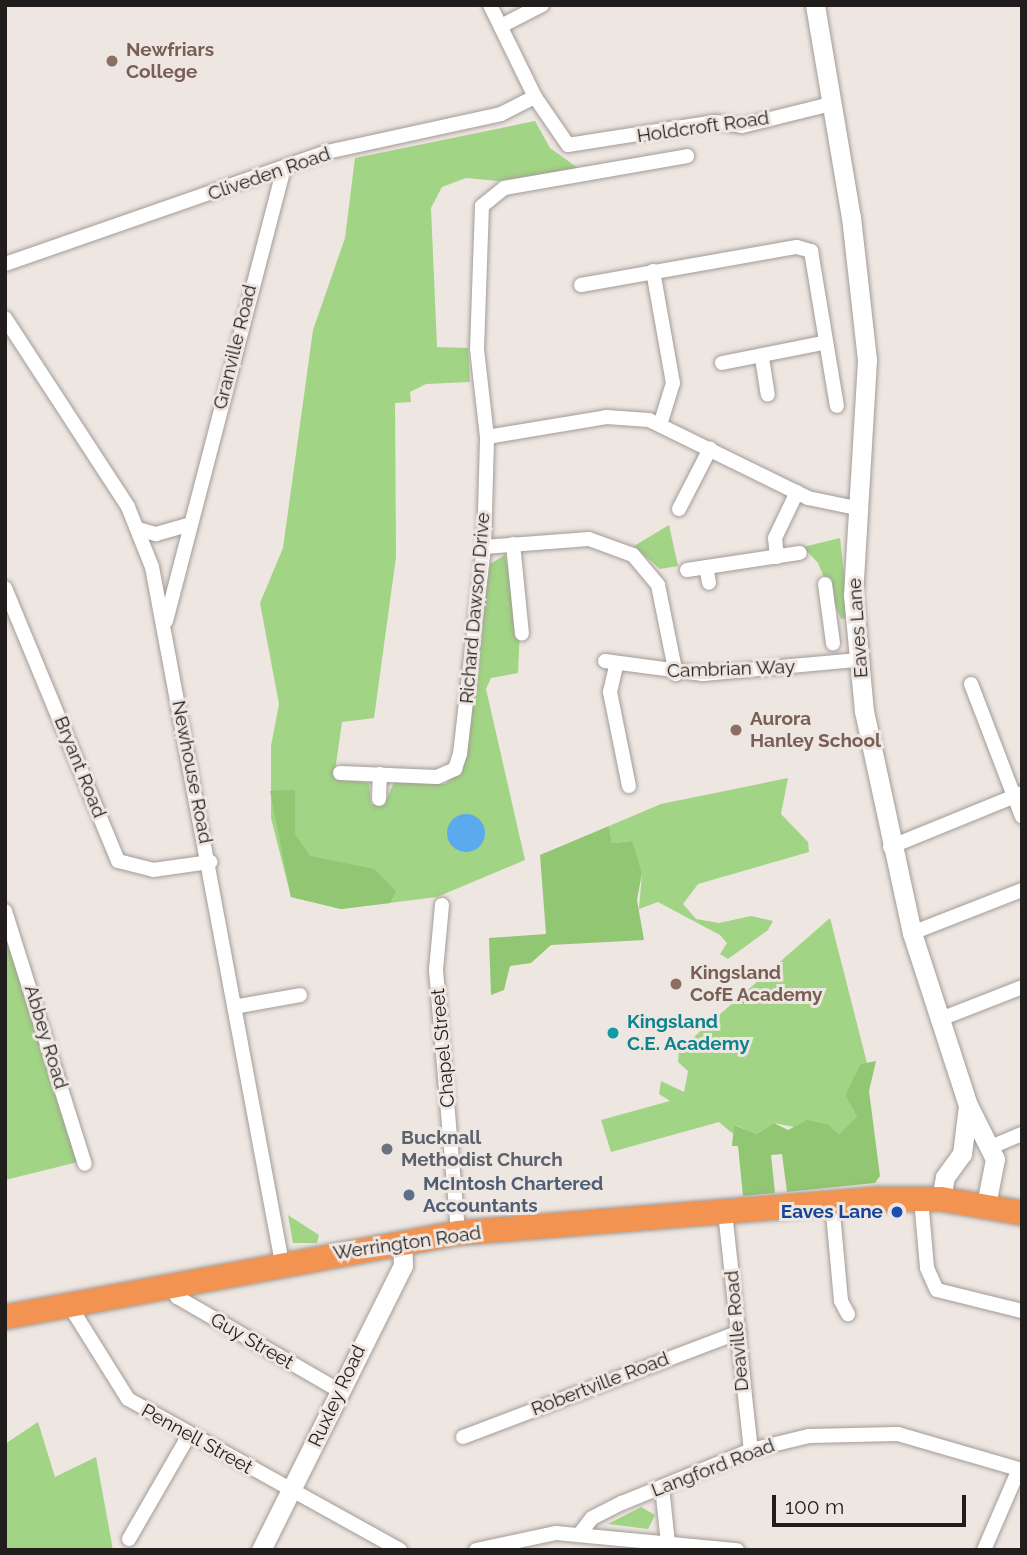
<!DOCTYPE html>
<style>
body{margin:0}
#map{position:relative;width:1027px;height:1555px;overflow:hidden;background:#eee6e1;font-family:Raleway,sans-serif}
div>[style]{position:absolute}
.green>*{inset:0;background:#a1d484}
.forest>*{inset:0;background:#91c672}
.water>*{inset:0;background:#5aaaed}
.round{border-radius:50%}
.roads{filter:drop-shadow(0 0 2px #a39b96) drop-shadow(0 0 2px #a39b96)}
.street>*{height:14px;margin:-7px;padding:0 7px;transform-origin:7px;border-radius:7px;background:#fff}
.secondary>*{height:19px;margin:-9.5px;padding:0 9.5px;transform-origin:9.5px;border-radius:9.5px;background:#fff}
.highway>*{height:24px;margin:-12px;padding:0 12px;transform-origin:12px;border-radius:12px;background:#f39351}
.dots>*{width:19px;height:19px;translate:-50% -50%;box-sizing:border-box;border:4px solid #eee6e1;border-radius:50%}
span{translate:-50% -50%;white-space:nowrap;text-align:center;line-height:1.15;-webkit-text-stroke:6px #eee6e1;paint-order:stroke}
.education-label{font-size:19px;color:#785e54;font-weight:700}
.left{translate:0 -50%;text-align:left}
.street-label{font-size:19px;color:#201d1c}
.culture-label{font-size:19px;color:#0d838f;font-weight:700}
.worship-label{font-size:19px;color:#5b616d;font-weight:700}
.service-label{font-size:19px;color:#4e5e75;font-weight:700}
.transit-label{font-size:19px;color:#164399;font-weight:700}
.right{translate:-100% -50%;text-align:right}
.frame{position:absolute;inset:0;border:7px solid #201d1c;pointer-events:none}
.scale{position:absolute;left:772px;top:1495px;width:194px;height:32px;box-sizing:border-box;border:4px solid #201d1c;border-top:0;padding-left:9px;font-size:21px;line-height:24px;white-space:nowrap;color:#201d1c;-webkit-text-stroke:5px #eee6e1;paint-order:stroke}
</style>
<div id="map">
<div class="green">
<i style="clip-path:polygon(535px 121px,550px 148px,578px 168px,498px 181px,466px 178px,442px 187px,431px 208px,437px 347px,468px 348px,470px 382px,426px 384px,410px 392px,411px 402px,395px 403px,396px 557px,374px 718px,342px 722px,334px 778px,369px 783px,371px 804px,384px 805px,394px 782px,445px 784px,461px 771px,490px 564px,505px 555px,520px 631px,518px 673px,491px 678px,486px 689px,525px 860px,437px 897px,341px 909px,291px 897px,271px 818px,271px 746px,279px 704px,260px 603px,283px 548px,313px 330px,345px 238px,355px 158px)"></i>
<i style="clip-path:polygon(669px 525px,678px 566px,660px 569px,634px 546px)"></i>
<i style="clip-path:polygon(840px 538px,849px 618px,841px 619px,818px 563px,803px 547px)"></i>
<i style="clip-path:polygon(788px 778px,781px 814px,808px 842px,809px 852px,698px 884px,683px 904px,696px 919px,719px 923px,751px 916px,773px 921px,768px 930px,728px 959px,720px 954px,727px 943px,720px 935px,658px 902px,639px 909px,642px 873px,631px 841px,612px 843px,609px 826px,661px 804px)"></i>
<i style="clip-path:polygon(830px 918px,867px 1063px,861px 1065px,857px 1116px,839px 1136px,774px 1123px,757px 1134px,735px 1125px,733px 1134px,719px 1122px,611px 1152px,601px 1120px,670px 1101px,659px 1094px,661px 1081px,684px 1092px,688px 1071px,678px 1062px,679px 1050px)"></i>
<i style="clip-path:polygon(5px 927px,78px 1162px,5px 1180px)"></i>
<i style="clip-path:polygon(288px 1215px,319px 1235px,317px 1243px,293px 1243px)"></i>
<i style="clip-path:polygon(38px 1422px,55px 1477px,96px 1457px,113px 1550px,5px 1550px,5px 1444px)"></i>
<i style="clip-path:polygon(641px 1507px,655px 1515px,648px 1529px,608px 1524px)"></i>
</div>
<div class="forest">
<i style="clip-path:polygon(295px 790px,295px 834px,310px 856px,374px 869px,396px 891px,390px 903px,341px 909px,291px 897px,270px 791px)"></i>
<i style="clip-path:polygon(609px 826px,612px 843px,632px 841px,642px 873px,637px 900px,644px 940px,551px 945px,531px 963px,510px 966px,504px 990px,491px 995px,489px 938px,546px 934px,540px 855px)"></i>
<i style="clip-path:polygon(876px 1061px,869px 1091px,880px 1176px,875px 1183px,787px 1192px,782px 1154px,771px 1155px,775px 1193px,743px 1196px,738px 1146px,732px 1146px,734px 1125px,757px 1134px,774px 1123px,788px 1130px,807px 1120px,829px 1125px,839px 1135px,857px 1116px,846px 1096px,850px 1085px,861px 1064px)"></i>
</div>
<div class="water">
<i class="round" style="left:447px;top:814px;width:38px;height:38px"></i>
</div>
<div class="roads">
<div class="street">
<i style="left:490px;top:5px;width:102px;rotate:63.9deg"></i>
<i style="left:535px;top:97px;width:58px;rotate:55.5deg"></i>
<i style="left:568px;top:145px;width:149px;rotate:-8.9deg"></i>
<i style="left:715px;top:122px;width:27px;rotate:8deg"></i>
<i style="left:742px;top:126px;width:92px;rotate:-13.9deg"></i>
<i style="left:501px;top:26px;width:46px;rotate:-27.1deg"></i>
<i style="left:5px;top:264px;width:341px;rotate:-19.2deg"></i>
<i style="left:327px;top:152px;width:178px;rotate:-12.3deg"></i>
<i style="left:501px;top:114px;width:38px;rotate:-27deg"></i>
<i style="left:653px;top:271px;width:114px;rotate:79.9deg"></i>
<i style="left:673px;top:383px;width:44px;rotate:107.2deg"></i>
<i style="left:581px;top:285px;width:219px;rotate:-10deg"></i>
<i style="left:797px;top:247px;width:15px;rotate:16deg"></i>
<i style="left:811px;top:251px;width:157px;rotate:80.5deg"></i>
<i style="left:5px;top:318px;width:225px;rotate:56.9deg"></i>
<i style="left:128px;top:507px;width:65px;rotate:68.2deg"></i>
<i style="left:152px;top:567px;width:708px;rotate:79.42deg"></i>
<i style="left:762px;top:358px;width:37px;rotate:81deg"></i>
<i style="left:722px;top:363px;width:102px;rotate:-11.3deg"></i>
<i style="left:487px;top:437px;width:121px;rotate:-9.5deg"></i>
<i style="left:606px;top:417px;width:43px;rotate:4deg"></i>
<i style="left:649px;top:420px;width:177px;rotate:26.1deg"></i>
<i style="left:808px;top:498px;width:49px;rotate:11.8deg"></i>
<i style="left:679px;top:509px;width:68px;rotate:-62.7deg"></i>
<i style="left:138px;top:529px;width:19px;rotate:16deg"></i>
<i style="left:156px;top:534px;width:33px;rotate:-16deg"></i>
<i style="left:513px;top:544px;width:90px;rotate:84.3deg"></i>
<i style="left:484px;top:547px;width:105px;rotate:-4.4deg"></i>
<i style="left:589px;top:539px;width:47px;rotate:20deg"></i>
<i style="left:633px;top:555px;width:39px;rotate:50deg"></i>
<i style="left:658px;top:585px;width:91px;rotate:78.6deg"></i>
<i style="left:777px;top:557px;width:19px;rotate:-96deg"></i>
<i style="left:775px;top:538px;width:51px;rotate:-64.4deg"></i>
<i style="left:706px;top:567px;width:16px;rotate:79deg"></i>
<i style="left:687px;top:570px;width:114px;rotate:-8.6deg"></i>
<i style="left:825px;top:584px;width:60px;rotate:82.3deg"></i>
<i style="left:5px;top:588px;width:295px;rotate:67.5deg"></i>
<i style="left:118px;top:861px;width:36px;rotate:14deg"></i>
<i style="left:153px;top:870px;width:58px;rotate:-8deg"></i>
<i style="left:166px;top:621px;width:467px;rotate:-75.4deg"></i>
<i style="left:605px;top:661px;width:99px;rotate:7.6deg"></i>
<i style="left:703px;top:674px;width:156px;rotate:-5.2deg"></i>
<i style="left:616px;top:666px;width:27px;rotate:103deg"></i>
<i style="left:610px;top:692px;width:96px;rotate:78.6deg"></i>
<i style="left:971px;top:684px;width:142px;rotate:69deg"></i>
<i style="left:340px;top:773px;width:97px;rotate:2.4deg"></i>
<i style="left:437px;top:777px;width:20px;rotate:-24deg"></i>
<i style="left:455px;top:769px;width:16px;rotate:-72deg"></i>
<i style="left:460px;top:754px;width:208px;rotate:-83.4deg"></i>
<i style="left:484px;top:547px;width:110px;rotate:-88.4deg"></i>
<i style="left:487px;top:437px;width:89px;rotate:-96.5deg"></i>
<i style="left:477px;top:349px;width:143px;rotate:-88deg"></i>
<i style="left:482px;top:206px;width:28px;rotate:-39deg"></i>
<i style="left:504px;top:188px;width:186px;rotate:-9.9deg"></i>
<i style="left:379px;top:799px;width:25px;rotate:-88deg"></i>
<i style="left:890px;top:847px;width:143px;rotate:-22.2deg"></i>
<i style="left:442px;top:905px;width:65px;rotate:95.3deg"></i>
<i style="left:436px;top:970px;width:264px;rotate:85.2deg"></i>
<i style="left:5px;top:911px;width:265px;rotate:72.5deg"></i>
<i style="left:912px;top:933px;width:118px;rotate:-21.4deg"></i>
<i style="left:239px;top:1006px;width:62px;rotate:-10.2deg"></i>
<i style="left:938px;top:1020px;width:90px;rotate:-21.4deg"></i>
<i style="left:991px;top:1147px;width:34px;rotate:-23deg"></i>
<i style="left:921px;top:1199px;width:69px;rotate:85deg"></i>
<i style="left:927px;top:1268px;width:24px;rotate:66deg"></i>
<i style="left:937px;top:1290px;width:88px;rotate:13.9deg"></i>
<i style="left:832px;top:1202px;width:99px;rotate:84.8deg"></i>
<i style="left:841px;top:1301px;width:15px;rotate:62deg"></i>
<i style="left:725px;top:1212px;width:239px;rotate:83.8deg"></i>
<i style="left:172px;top:1283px;width:15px;rotate:70deg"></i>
<i style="left:177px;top:1297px;width:188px;rotate:30deg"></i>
<i style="left:68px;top:1303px;width:113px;rotate:58deg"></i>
<i style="left:128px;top:1399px;width:311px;rotate:29deg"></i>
<i style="left:463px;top:1437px;width:295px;rotate:-20.8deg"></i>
<i style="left:662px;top:1487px;width:56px;rotate:83.9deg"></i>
<i style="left:579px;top:1535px;width:21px;rotate:-53deg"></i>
<i style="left:592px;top:1518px;width:34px;rotate:-27deg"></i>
<i style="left:622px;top:1503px;width:139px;rotate:-22.3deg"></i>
<i style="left:751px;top:1450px;width:60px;rotate:-13.6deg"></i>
<i style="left:809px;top:1436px;width:89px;rotate:-1.3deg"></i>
<i style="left:898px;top:1434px;width:129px;rotate:16.2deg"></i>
<i style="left:129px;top:1539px;width:118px;rotate:-60deg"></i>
<i style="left:476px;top:1550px;width:82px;rotate:-12deg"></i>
<i style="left:556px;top:1533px;width:182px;rotate:5.4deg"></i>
<i style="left:984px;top:1550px;width:88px;rotate:-66.6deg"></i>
</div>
<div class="secondary">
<i style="left:815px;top:5px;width:215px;rotate:80.4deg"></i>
<i style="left:851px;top:217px;width:144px;rotate:83.6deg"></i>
<i style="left:867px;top:360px;width:235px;rotate:93.4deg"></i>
<i style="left:853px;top:595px;width:117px;rotate:84.6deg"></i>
<i style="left:864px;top:711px;width:227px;rotate:77.8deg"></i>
<i style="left:912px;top:933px;width:181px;rotate:72deg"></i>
<i style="left:968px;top:1105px;width:60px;rotate:63.4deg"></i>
<i style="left:995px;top:1159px;width:47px;rotate:101.1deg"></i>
<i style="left:941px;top:1199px;width:22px;rotate:-80deg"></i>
<i style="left:945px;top:1177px;width:29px;rotate:-54deg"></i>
<i style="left:962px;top:1154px;width:48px;rotate:-82.9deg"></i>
<i style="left:261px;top:1550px;width:318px;rotate:-63.5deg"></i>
<i style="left:403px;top:1265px;width:24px;rotate:-92deg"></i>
</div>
<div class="highway">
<i style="left:5px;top:1317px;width:461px;rotate:-10.5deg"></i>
<i style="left:458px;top:1233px;width:420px;rotate:-4.6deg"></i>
<i style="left:877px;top:1199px;width:64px"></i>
<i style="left:941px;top:1199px;width:82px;rotate:9.8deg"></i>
</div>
</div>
<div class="dots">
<i style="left:112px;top:61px;background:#8d6e63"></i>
<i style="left:736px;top:730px;background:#8d6e63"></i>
<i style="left:676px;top:984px;background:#8d6e63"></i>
<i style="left:613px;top:1033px;background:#0f9aa8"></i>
<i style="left:387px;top:1149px;background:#6b7280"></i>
<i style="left:409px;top:1195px;background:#5c6f8a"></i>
<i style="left:897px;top:1212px;background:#1a4fb4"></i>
</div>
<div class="education-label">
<span class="left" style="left:126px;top:61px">Newfriars<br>College</span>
<span class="left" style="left:750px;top:730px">Aurora<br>Hanley School</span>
<span class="left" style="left:690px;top:984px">Kingsland<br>CofE Academy</span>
</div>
<div class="street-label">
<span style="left:703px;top:127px;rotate:-8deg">Holdcroft Road</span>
<span style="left:269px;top:174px;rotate:-19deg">Cliveden Road</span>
<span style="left:235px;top:347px;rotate:-76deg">Granville Road</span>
<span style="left:475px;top:608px;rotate:-85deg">Richard Dawson Drive</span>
<span style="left:858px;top:628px;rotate:-94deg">Eaves Lane</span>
<span style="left:731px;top:669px;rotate:-2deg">Cambrian Way</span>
<span style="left:80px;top:767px;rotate:68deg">Bryant Road</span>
<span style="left:192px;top:772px;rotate:79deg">Newhouse Road</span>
<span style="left:46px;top:1037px;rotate:73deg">Abbey Road</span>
<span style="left:443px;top:1048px;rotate:-95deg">Chapel Street</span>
<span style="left:407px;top:1243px;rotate:-8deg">Werrington Road</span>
<span style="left:737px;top:1331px;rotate:-95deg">Deaville Road</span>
<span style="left:252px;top:1341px;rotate:30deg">Guy Street</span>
<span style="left:600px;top:1384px;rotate:-21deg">Robertville Road</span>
<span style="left:337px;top:1396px;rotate:-65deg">Ruxley Road</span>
<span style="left:197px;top:1439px;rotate:29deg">Pennell Street</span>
<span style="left:713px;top:1468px;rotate:-21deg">Langford Road</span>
</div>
<div class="culture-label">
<span class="left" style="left:627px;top:1033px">Kingsland<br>C.E. Academy</span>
</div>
<div class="worship-label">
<span class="left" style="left:401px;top:1149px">Bucknall<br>Methodist Church</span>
</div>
<div class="service-label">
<span class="left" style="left:423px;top:1195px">McIntosh Chartered<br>Accountants</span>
</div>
<div class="transit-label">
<span class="right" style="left:883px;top:1212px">Eaves Lane</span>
</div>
<div class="frame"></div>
<div class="scale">100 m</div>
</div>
